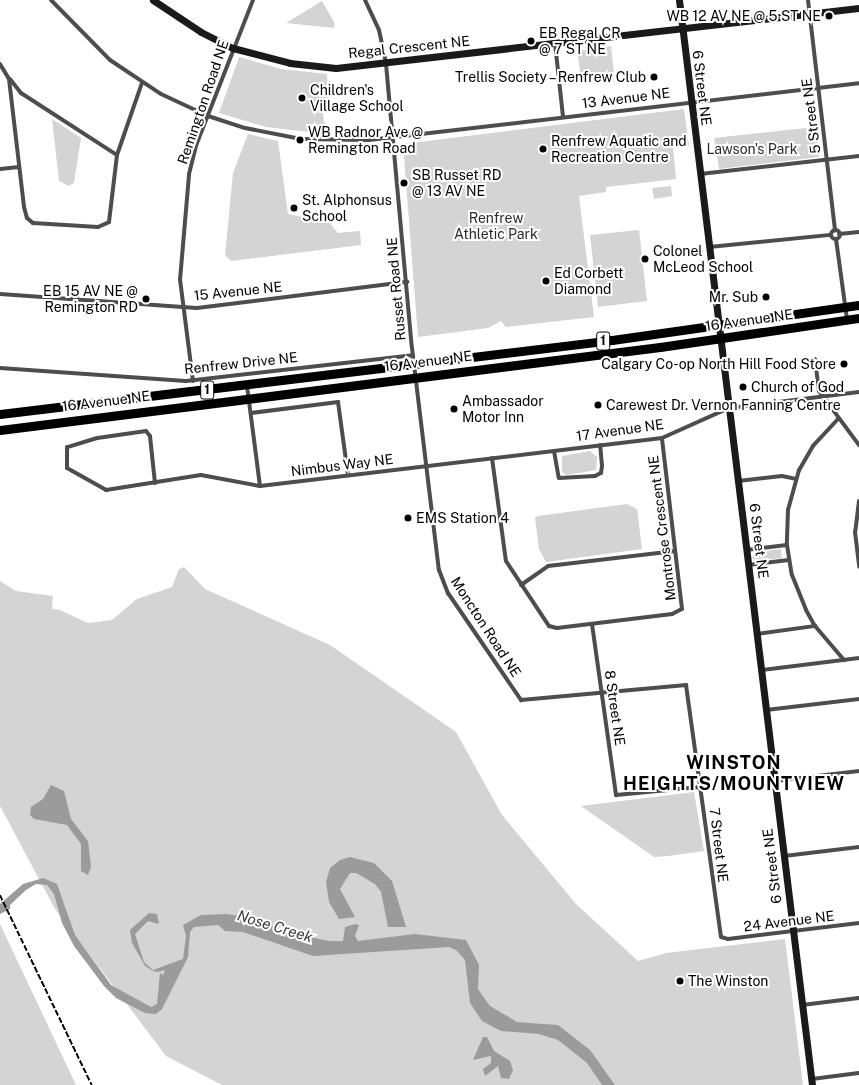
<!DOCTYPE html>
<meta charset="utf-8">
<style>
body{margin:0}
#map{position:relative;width:859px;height:1085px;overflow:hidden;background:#fff;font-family:"Public Sans",sans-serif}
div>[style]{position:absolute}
.green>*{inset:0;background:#d4d4d4}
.water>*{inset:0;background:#9b9b9b}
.street>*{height:4px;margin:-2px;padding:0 2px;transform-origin:2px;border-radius:2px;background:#4d4d4d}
.street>.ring{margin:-2px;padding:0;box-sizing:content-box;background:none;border:4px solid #4d4d4d;border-radius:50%}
.secondary>*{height:7px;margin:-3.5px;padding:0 3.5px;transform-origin:3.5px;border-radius:3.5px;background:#1a1a1a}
.highway>*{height:9px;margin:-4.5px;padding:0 4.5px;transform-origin:4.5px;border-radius:4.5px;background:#000}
.rail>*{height:1.5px;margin-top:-0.75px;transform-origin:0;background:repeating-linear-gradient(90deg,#000 0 6px,transparent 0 8px)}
.dots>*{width:11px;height:11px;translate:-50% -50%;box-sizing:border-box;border:2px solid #fff;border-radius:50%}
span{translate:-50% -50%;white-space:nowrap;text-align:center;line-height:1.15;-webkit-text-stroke:4px #fff;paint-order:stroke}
.shield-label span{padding:1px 3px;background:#fff;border:1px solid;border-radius:3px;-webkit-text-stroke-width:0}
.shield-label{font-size:13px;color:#000;font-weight:700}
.poi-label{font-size:14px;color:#000}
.right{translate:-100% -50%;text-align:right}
.left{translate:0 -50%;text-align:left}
.street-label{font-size:14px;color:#000}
.park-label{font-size:14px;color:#2b2b2b}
.water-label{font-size:15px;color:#3c3c3c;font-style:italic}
.district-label{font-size:18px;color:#000;font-weight:700;letter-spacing:1px}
</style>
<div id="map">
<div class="green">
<i style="clip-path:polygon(322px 1px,335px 24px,334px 28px,286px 23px)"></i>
<i style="clip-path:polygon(611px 46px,614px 73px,581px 77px,577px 51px)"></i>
<i style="clip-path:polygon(239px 57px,281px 69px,327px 74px,328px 101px,316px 103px,323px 112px,325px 134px,266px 127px,219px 113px)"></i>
<i style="clip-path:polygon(684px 109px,689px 146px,673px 147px,676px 179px,606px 187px,606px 192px,579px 196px,594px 317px,506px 327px,501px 321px,488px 328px,418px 337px,403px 144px)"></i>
<i style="clip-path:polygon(52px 119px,81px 138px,74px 183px,69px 186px,59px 181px)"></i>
<i style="clip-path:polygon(816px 127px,819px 157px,719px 169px,714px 138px)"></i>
<i style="clip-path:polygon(248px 134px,278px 141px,288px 214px,329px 222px,338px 233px,360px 231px,361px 245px,231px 261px,225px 255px,233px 173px)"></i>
<i style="clip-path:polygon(671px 186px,672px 196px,654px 199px,652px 188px)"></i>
<i style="clip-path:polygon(639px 230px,647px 301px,598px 307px,590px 235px)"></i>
<i style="clip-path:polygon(590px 451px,597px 457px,596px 470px,567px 475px,562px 472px,562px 456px)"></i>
<i style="clip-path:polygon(627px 504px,637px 509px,642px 549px,546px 562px,539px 549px,535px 518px,538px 516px)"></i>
<i style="clip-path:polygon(781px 549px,782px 558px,756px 561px,752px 558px,755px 552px)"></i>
<i style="clip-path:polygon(184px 567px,205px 589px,330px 645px,456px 732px,502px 815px,576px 904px,638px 961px,666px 953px,785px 939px,803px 1085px,222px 1085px,166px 1056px,55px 909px,0 806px,0 581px,16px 591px,53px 596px,52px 609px,60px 610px,88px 623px,112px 620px,137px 599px,172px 587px,179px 569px)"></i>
<i style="clip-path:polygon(694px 792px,704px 851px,668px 856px,654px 857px,581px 806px)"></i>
<i style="clip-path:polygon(0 924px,76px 1085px,0 1085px)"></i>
</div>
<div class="water">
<i style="clip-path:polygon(51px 785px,64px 791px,71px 819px,88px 841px,91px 867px,88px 875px,81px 871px,81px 844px,67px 825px,34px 819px,30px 815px,31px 807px,43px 799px)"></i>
<i style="clip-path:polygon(350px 857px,374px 863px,392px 881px,406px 927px,388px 927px,381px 892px,375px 884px,356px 873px,350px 873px,340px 889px,355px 917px,339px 919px,329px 902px,326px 882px,330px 868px,340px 860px)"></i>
<i style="clip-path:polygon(43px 878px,57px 884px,75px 935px,111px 985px,151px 1007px,157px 1004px,160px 973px,163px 975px,165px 970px,158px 972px,153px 971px,145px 966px,132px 943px,130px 930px,149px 913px,157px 914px,159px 924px,148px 921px,135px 934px,144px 962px,153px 970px,183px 959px,186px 936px,183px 925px,201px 915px,227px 914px,261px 920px,287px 933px,330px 941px,343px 941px,345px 927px,355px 924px,359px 925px,355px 936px,358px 941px,415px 934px,466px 940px,479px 965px,478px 989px,490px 1006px,517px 1022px,558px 1025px,590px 1050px,615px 1085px,602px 1085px,587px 1063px,558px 1040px,539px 1034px,501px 1031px,482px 1021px,470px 1003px,465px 960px,456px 950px,449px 947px,313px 956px,243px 932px,225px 931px,218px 925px,194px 927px,190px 932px,188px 957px,162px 1009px,156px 1014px,145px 1013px,116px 998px,104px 986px,74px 946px,62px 923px,54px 894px,47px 885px,36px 884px,26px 890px,10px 905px,10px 909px,0 914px,0 904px,23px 884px)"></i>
<i style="clip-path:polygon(483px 1037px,487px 1037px,494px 1051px,510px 1061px,513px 1070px,509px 1079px,501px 1078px,498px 1066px,485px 1076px,483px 1069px,491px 1063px,491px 1056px,473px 1060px)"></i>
</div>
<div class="street">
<i style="left:51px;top:0;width:84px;rotate:45.5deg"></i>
<i style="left:110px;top:60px;width:61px;rotate:33.7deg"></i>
<i style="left:161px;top:94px;width:52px;rotate:25.1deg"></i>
<i style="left:208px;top:116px;width:39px;rotate:18deg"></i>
<i style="left:245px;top:128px;width:57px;rotate:11.1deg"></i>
<i style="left:301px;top:139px;width:68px;rotate:0.8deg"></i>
<i style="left:369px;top:140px;width:493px;rotate:-6.6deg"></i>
<i style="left:365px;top:0;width:33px;rotate:65deg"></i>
<i style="left:379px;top:30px;width:35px;rotate:78deg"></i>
<i style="left:386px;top:64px;width:285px;rotate:84.8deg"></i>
<i style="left:412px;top:348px;width:224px;rotate:83.1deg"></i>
<i style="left:439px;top:570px;width:25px;rotate:69deg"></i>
<i style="left:448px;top:593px;width:130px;rotate:55.7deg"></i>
<i style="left:521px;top:700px;width:166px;rotate:-5.2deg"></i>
<i style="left:686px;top:685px;width:254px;rotate:82.1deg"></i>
<i style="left:721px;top:937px;width:7px;rotate:16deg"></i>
<i style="left:728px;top:939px;width:132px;rotate:-7deg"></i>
<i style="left:808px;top:0;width:232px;rotate:83.3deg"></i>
<i style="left:555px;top:43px;width:74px;rotate:83.8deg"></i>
<i style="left:0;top:64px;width:17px;rotate:59deg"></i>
<i style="left:9px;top:79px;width:129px;rotate:83.3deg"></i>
<i style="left:24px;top:207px;width:11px;rotate:75deg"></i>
<i style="left:27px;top:218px;width:8px;rotate:40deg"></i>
<i style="left:33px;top:223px;width:65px;rotate:3.5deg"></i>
<i style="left:98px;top:227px;width:12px;rotate:-24deg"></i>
<i style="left:109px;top:222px;width:67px;rotate:-83.2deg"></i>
<i style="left:117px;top:155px;width:76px;rotate:-70.9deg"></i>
<i style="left:10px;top:79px;width:18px;rotate:52deg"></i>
<i style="left:21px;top:93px;width:114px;rotate:32.9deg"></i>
<i style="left:0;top:169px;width:19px;rotate:-6deg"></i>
<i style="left:700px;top:174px;width:160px;rotate:-6.5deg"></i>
<i class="ring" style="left:830.5px;top:229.5px;width:5px;height:5px"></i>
<i style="left:839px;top:234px;width:20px;rotate:-6deg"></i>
<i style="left:836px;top:239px;width:81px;rotate:82.2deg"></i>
<i style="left:709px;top:247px;width:122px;rotate:-5.7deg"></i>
<i style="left:0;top:294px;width:197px;rotate:4.1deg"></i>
<i style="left:197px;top:308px;width:212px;rotate:-7.1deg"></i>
<i style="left:815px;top:359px;width:32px;rotate:83deg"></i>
<i style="left:819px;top:391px;width:67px;rotate:53.5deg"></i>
<i style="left:0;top:368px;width:186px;rotate:4deg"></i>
<i style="left:186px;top:381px;width:228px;rotate:-6.5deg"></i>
<i style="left:193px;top:381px;width:102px;rotate:-97.3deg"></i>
<i style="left:180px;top:280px;width:106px;rotate:-85.1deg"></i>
<i style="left:189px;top:174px;width:32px;rotate:-76deg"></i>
<i style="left:197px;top:143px;width:154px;rotate:-68.6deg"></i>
<i style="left:247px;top:386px;width:101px;rotate:82.6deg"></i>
<i style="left:251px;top:413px;width:88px;rotate:-7.2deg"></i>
<i style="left:338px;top:402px;width:74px;rotate:82.2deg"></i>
<i style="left:838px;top:419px;width:37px;rotate:133deg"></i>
<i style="left:813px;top:446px;width:28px;rotate:120deg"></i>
<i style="left:799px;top:470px;width:41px;rotate:105.4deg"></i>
<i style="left:788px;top:510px;width:35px;rotate:92deg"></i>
<i style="left:787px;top:545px;width:30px;rotate:81deg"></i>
<i style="left:792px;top:575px;width:38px;rotate:68deg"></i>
<i style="left:806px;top:610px;width:18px;rotate:61deg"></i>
<i style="left:815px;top:626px;width:45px;rotate:49.5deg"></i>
<i style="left:554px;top:451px;width:27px;rotate:80deg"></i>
<i style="left:559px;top:478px;width:36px;rotate:-3deg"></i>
<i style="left:595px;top:476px;width:7px;rotate:-27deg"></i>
<i style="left:601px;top:473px;width:7px;rotate:-82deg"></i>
<i style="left:602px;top:466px;width:21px;rotate:-95deg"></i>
<i style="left:492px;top:458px;width:104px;rotate:82.3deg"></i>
<i style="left:506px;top:561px;width:78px;rotate:56.5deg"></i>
<i style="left:549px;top:626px;width:8px;rotate:14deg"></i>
<i style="left:557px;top:628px;width:116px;rotate:-6.9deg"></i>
<i style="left:672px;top:614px;width:11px;rotate:-27deg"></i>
<i style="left:682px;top:609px;width:172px;rotate:-96.7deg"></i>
<i style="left:738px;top:481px;width:44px;rotate:-6.5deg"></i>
<i style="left:782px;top:476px;width:14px;rotate:12deg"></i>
<i style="left:155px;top:483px;width:47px;rotate:-96.1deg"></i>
<i style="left:150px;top:436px;width:6px;rotate:-129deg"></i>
<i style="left:146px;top:431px;width:49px;rotate:171.9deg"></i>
<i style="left:97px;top:438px;width:31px;rotate:163deg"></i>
<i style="left:67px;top:447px;width:21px;rotate:90deg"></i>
<i style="left:67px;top:468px;width:45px;rotate:29.4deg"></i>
<i style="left:106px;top:490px;width:96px;rotate:-9deg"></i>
<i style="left:201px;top:475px;width:60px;rotate:10.6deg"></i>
<i style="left:260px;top:486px;width:405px;rotate:-6.8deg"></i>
<i style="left:662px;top:438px;width:73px;rotate:-24.1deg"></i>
<i style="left:729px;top:408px;width:131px;rotate:-7deg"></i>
<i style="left:859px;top:501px;width:31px;rotate:97deg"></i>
<i style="left:855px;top:532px;width:35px;rotate:83deg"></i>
<i style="left:746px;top:550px;width:41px;rotate:-7deg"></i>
<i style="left:748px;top:565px;width:41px;rotate:-7deg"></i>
<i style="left:521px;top:585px;width:33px;rotate:-35deg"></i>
<i style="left:548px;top:566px;width:128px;rotate:-6.7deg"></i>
<i style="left:592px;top:624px;width:173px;rotate:82deg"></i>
<i style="left:616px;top:795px;width:84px;rotate:-5.4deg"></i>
<i style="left:757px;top:634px;width:59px;rotate:-7.9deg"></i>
<i style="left:762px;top:670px;width:98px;rotate:-7.1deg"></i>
<i style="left:766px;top:710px;width:94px;rotate:-6.7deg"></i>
<i style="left:775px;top:781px;width:85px;rotate:-6.8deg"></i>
<i style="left:784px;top:856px;width:76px;rotate:-6.8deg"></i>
<i style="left:802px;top:1005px;width:57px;rotate:-7deg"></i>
<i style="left:812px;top:1079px;width:47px;rotate:-7.3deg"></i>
</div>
<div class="secondary">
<i style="left:153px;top:0;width:58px;rotate:33.7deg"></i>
<i style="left:201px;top:32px;width:36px;rotate:27deg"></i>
<i style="left:233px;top:48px;width:59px;rotate:14.7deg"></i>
<i style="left:290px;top:63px;width:46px;rotate:6.2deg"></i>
<i style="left:336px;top:68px;width:526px;rotate:-6.54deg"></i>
<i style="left:679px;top:0;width:1093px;rotate:83.01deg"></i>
</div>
<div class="highway">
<i style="left:0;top:414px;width:616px;rotate:-6.89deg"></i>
<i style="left:612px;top:340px;width:249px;rotate:-8.1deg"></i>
<i style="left:0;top:430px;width:665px;rotate:-7.17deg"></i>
<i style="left:660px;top:347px;width:201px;rotate:-8.3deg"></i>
</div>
<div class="rail">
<i style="left:0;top:895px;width:211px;rotate:64.2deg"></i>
</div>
<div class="dots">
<i style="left:829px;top:16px;background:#000"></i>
<i style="left:531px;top:41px;background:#000"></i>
<i style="left:654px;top:77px;background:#000"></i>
<i style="left:302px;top:98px;background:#000"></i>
<i style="left:300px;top:140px;background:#000"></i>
<i style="left:543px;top:149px;background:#000"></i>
<i style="left:404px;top:183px;background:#000"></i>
<i style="left:294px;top:208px;background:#000"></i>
<i style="left:645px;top:259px;background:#000"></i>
<i style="left:546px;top:281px;background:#000"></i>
<i style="left:766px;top:297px;background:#000"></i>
<i style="left:146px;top:299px;background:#000"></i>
<i style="left:844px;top:364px;background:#000"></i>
<i style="left:743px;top:387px;background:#000"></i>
<i style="left:598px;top:405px;background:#000"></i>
<i style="left:454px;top:409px;background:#000"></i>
<i style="left:408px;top:518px;background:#000"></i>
<i style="left:680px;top:981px;background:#000"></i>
</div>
<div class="shield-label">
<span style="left:603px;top:341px">1</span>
<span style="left:207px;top:390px">1</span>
</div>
<div class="poi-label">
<span class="right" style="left:821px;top:16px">WB 12 AV NE @ 5 ST NE</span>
<span class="left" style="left:539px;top:41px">EB Regal CR<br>@ 7 ST NE</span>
<span class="right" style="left:646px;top:77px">Trellis Society – Renfrew Club</span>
<span class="left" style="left:310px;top:98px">Children's<br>Village School</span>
<span class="left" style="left:308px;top:140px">WB Radnor Ave @<br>Remington Road</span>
<span class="left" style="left:551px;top:149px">Renfrew Aquatic and<br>Recreation Centre</span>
<span class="left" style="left:412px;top:183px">SB Russet RD<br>@ 13 AV NE</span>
<span class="left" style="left:302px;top:208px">St. Alphonsus<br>School</span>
<span class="left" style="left:653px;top:259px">Colonel<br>McLeod School</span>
<span class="left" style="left:554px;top:281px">Ed Corbett<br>Diamond</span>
<span class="right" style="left:138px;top:299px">EB 15 AV NE @<br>Remington RD</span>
<span class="right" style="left:758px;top:297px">Mr. Sub</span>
<span class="right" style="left:836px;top:364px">Calgary Co-op North Hill Food Store</span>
<span class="left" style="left:751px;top:387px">Church of God</span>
<span class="left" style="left:462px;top:409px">Ambassador<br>Motor Inn</span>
<span class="left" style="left:606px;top:405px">Carewest Dr. Vernon Fanning Centre</span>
<span class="left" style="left:416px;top:518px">EMS Station 4</span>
<span class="left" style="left:688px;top:981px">The Winston</span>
</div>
<div class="street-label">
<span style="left:409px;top:47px;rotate:-6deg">Regal Crescent NE</span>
<span style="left:702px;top:88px;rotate:83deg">6 Street NE</span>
<span style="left:626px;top:98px;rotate:-7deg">13 Avenue NE</span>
<span style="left:203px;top:102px;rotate:-71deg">Remington Road NE</span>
<span style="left:811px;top:116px;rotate:-97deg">5 Street NE</span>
<span style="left:396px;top:289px;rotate:-95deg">Russet Road NE</span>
<span style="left:238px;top:291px;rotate:-6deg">15 Avenue NE</span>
<span style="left:749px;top:320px;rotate:-8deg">16 Avenue NE</span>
<span style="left:428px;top:361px;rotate:-7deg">16 Avenue NE</span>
<span style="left:241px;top:363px;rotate:-6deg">Renfrew Drive NE</span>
<span style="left:106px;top:401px;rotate:-7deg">16 Avenue NE</span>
<span style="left:620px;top:430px;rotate:-8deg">17 Avenue NE</span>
<span style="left:342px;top:465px;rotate:-7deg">Nimbus Way NE</span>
<span style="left:662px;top:528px;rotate:-97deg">Montrose Crescent NE</span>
<span style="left:759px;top:541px;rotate:83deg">6 Street NE</span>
<span style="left:486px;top:627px;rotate:57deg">Moncton Road NE</span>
<span style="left:615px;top:708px;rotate:82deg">8 Street NE</span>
<span style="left:719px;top:845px;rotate:83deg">7 Street NE</span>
<span style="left:772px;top:866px;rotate:-97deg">6 Street NE</span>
<span style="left:789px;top:921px;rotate:-7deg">24 Avenue NE</span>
</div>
<div class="park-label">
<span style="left:752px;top:149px">Lawson's Park</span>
<span style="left:496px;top:226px">Renfrew<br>Athletic Park</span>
</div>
<div class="water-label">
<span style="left:275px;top:926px;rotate:17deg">Nose Creek</span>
</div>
<div class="district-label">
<span style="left:734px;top:774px">WINSTON<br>HEIGHTS/MOUNTVIEW</span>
</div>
</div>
